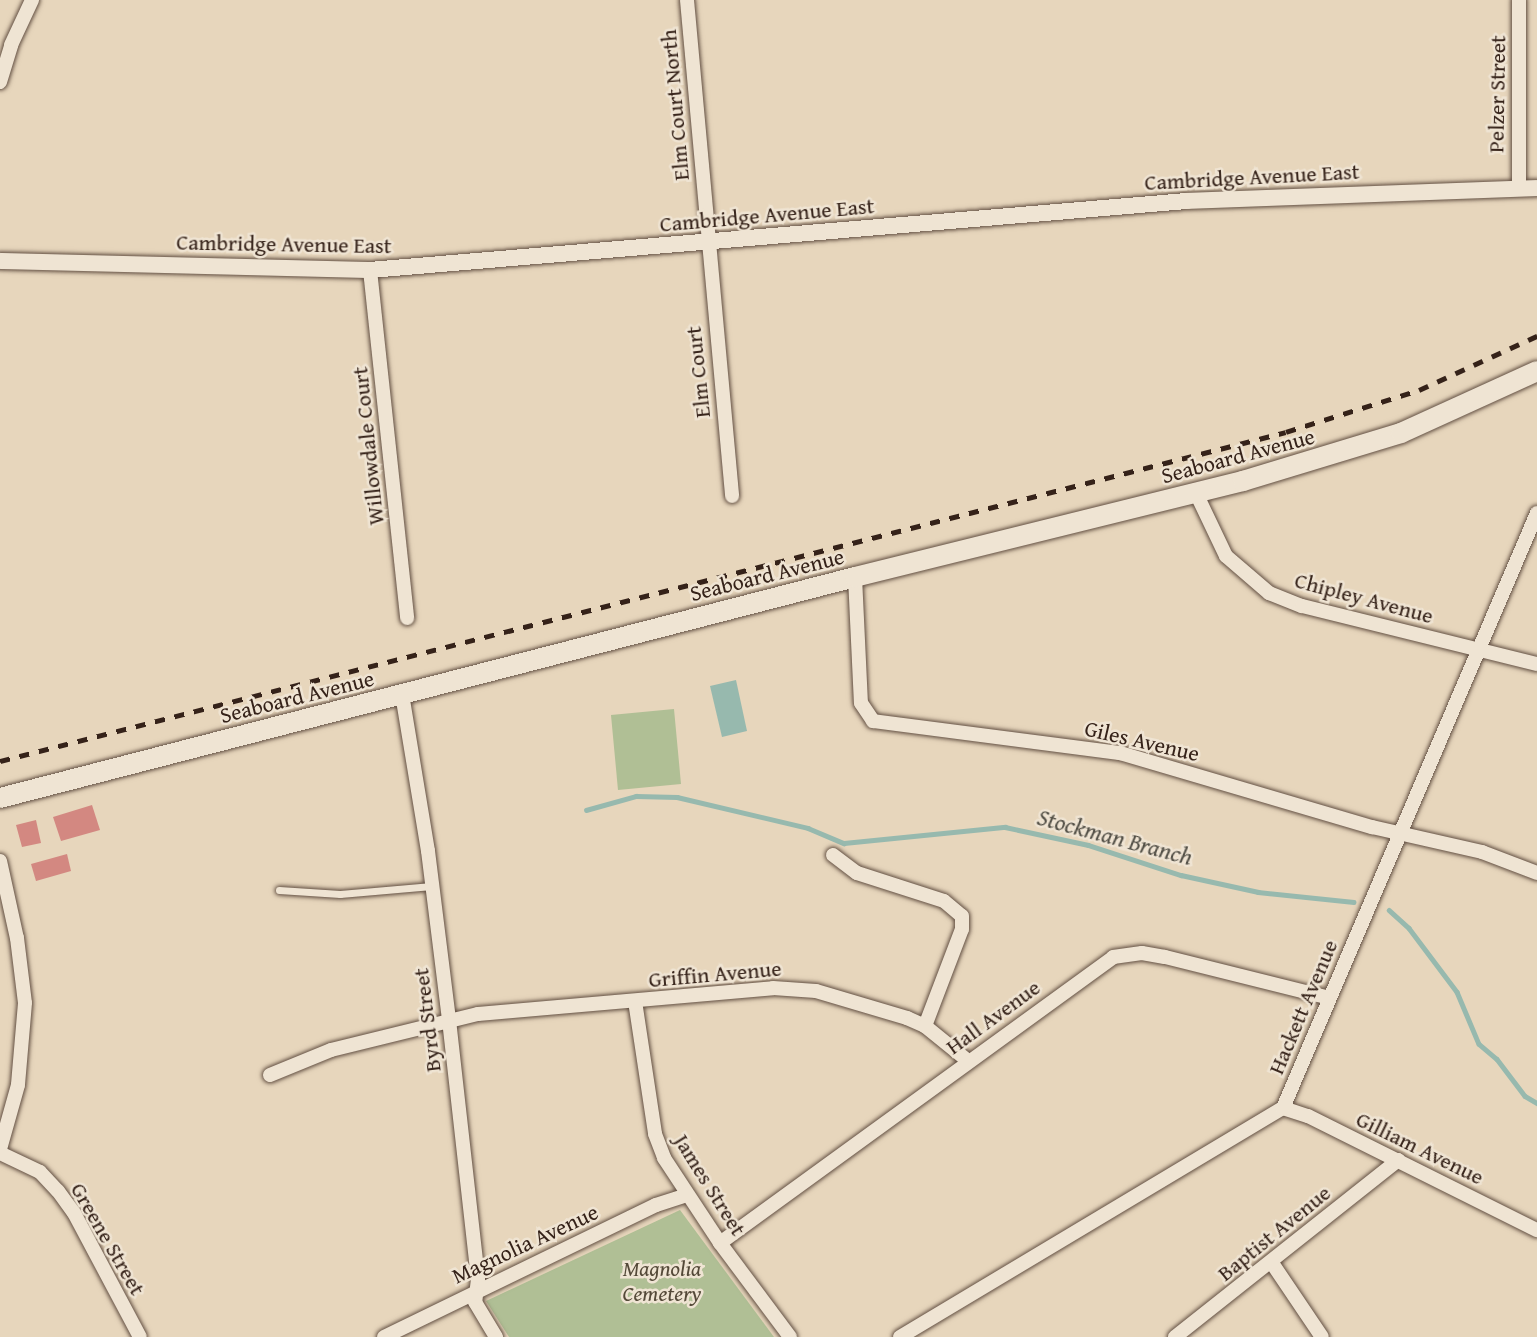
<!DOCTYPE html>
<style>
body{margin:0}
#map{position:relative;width:1537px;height:1337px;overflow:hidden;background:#e7d6bc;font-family:"Gentium Book Plus",serif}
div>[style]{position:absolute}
.green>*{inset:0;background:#b0bf95}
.water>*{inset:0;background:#97b9ae}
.stream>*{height:4.5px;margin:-2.25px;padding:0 2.25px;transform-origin:2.25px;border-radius:2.25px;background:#97b9ae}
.building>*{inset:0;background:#d38881}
.roads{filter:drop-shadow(0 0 2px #624f42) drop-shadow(0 0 2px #624f42)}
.service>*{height:7px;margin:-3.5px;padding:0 3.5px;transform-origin:3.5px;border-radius:3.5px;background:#efe4d3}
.minor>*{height:14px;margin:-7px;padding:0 7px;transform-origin:7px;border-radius:7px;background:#efe4d3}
.tertiary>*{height:16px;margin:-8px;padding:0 8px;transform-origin:8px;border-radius:8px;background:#efe4d3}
.secondary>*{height:20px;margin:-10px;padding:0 10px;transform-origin:10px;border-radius:10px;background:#efe4d3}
.rail>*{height:4.5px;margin-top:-2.25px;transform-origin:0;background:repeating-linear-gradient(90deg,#352219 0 10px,transparent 0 20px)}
span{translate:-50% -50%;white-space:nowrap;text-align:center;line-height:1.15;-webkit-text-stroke:5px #efe4d3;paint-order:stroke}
.street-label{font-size:22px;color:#352219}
.park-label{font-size:22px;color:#544938;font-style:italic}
.water-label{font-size:24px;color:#524f46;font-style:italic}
</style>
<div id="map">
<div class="green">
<i style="clip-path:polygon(674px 709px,681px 784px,618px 790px,611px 715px)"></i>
<i style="clip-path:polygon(680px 1210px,774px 1337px,509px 1337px,486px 1301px)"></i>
</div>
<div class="water">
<i style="clip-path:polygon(736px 680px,747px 731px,722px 737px,710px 686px)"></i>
</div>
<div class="stream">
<i style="left:586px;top:810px;width:52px;rotate:-15.6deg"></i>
<i style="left:636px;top:796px;width:41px;rotate:1.4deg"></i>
<i style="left:677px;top:797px;width:135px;rotate:13.3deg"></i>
<i style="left:808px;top:828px;width:39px;rotate:23deg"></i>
<i style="left:844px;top:843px;width:162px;rotate:-5.7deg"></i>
<i style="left:1005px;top:827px;width:85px;rotate:12.2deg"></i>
<i style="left:1088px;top:845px;width:98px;rotate:17.9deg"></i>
<i style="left:1181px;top:875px;width:79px;rotate:12.4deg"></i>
<i style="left:1258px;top:892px;width:96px;rotate:6deg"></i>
<i style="left:1389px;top:910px;width:27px;rotate:42deg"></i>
<i style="left:1409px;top:928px;width:80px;rotate:53.1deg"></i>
<i style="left:1457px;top:992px;width:56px;rotate:67.1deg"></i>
<i style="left:1479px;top:1044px;width:23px;rotate:40deg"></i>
<i style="left:1497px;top:1059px;width:46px;rotate:52.9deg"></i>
<i style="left:1525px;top:1096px;width:14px;rotate:30deg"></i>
</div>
<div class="building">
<i style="clip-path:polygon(92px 805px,100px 830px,61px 841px,53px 817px)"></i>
<i style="clip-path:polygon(36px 820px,41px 843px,22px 847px,16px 825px)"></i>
<i style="clip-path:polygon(67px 854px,71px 871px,36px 881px,31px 864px)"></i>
</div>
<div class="roads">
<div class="service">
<i style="left:279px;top:890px;width:61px;rotate:3.8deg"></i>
<i style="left:340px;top:894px;width:92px;rotate:-5deg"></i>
</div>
<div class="minor">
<i style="left:687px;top:0;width:498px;rotate:84.8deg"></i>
<i style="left:0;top:82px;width:39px;rotate:-73deg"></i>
<i style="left:11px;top:45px;width:50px;rotate:-65deg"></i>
<i style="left:1519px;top:188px;width:188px;rotate:-90deg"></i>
<i style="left:370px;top:270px;width:350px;rotate:83.9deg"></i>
<i style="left:1196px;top:493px;width:70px;rotate:64.5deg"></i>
<i style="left:1226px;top:556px;width:57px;rotate:40.7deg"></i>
<i style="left:1269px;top:593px;width:35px;rotate:22deg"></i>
<i style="left:1302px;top:606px;width:242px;rotate:13.9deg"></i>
<i style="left:855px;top:577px;width:126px;rotate:87.3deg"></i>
<i style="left:861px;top:703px;width:22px;rotate:56deg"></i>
<i style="left:873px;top:721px;width:249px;rotate:7.4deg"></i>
<i style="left:1120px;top:753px;width:263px;rotate:16.4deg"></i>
<i style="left:1372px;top:827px;width:113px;rotate:12.8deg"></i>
<i style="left:1482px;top:852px;width:59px;rotate:20.9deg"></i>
<i style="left:402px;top:694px;width:159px;rotate:80.6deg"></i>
<i style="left:428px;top:851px;width:170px;rotate:82.9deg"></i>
<i style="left:449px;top:1020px;width:261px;rotate:83.6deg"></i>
<i style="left:478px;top:1279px;width:23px;rotate:97deg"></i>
<i style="left:475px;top:1302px;width:41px;rotate:59deg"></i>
<i style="left:833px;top:855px;width:30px;rotate:37deg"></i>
<i style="left:857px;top:873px;width:91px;rotate:17.8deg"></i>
<i style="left:944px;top:901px;width:23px;rotate:40deg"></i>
<i style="left:962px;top:916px;width:13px;rotate:90deg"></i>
<i style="left:962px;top:929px;width:104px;rotate:110.9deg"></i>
<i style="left:0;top:861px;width:79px;rotate:77.6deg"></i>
<i style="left:17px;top:938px;width:65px;rotate:83deg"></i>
<i style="left:25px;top:1003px;width:82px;rotate:94.9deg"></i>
<i style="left:18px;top:1085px;width:66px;rotate:105.7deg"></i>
<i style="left:635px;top:1001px;width:134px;rotate:81.4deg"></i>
<i style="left:655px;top:1134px;width:26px;rotate:69deg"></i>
<i style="left:664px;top:1158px;width:102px;rotate:56.6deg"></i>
<i style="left:720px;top:1243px;width:117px;rotate:53.3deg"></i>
<i style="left:270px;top:1075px;width:66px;rotate:-22.3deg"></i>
<i style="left:331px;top:1050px;width:151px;rotate:-13.8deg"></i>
<i style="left:478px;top:1014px;width:296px;rotate:-5deg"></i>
<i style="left:773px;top:988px;width:43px;rotate:4deg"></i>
<i style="left:816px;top:991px;width:95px;rotate:16.5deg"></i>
<i style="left:907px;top:1018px;width:20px;rotate:24deg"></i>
<i style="left:925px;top:1026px;width:55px;rotate:39.1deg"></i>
<i style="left:1283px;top:1108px;width:26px;rotate:18deg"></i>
<i style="left:1308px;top:1116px;width:256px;rotate:26.5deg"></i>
<i style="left:0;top:1153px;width:44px;rotate:25.4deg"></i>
<i style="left:40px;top:1172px;width:26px;rotate:47deg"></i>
<i style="left:58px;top:1191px;width:27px;rotate:54deg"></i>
<i style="left:74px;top:1213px;width:140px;rotate:62deg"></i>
<i style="left:720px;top:1243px;width:486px;rotate:-36deg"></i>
<i style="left:1113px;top:957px;width:29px;rotate:-8deg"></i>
<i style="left:1142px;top:953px;width:23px;rotate:10deg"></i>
<i style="left:1165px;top:957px;width:169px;rotate:14deg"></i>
<i style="left:1272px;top:1263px;width:89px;rotate:56deg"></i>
<i style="left:384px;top:1337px;width:302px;rotate:-25.9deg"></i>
<i style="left:656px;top:1205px;width:33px;rotate:-18deg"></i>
<i style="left:900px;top:1337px;width:446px;rotate:-30.9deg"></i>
<i style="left:1283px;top:1108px;width:647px;rotate:-66.88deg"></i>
<i style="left:1175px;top:1337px;width:285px;rotate:-38.4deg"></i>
</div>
<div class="tertiary">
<i style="left:0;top:261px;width:370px;rotate:1.4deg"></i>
<i style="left:370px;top:270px;width:819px;rotate:-4.83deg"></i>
<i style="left:1186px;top:201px;width:351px;rotate:-2.1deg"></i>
</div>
<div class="secondary">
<i style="left:0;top:798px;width:883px;rotate:-14.49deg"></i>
<i style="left:855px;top:577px;width:400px;rotate:-13.9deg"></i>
<i style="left:1243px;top:481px;width:165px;rotate:-16.9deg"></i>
<i style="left:1401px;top:433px;width:149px;rotate:-24.5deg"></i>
</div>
</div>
<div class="rail">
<i style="left:0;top:761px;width:1327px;rotate:-14.35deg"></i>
<i style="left:1286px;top:432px;width:139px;rotate:-17.5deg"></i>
<i style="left:1419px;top:390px;width:130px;rotate:-24.6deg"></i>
</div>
<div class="street-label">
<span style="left:1497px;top:94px;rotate:-89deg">Pelzer Street</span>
<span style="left:675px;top:105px;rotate:-95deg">Elm Court North</span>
<span style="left:1252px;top:177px;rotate:-3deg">Cambridge Avenue East</span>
<span style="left:767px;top:215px;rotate:-5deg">Cambridge Avenue East</span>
<span style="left:284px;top:244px;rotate:1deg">Cambridge Avenue East</span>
<span style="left:698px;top:372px;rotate:-96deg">Elm Court</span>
<span style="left:368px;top:446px;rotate:-96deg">Willowdale Court</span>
<span style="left:1238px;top:456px;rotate:-15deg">Seaboard Avenue</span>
<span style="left:767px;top:575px;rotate:-14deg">Seaboard Avenue</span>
<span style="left:1364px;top:598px;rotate:15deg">Chipley Avenue</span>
<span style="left:297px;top:697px;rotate:-14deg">Seaboard Avenue</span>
<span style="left:1142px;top:741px;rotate:13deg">Giles Avenue</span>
<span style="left:715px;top:974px;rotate:-5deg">Griffin Avenue</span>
<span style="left:1303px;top:1007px;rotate:-67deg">Hackett Avenue</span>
<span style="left:993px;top:1017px;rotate:-36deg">Hall Avenue</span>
<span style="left:427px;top:1020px;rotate:-97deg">Byrd Street</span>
<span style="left:1420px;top:1148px;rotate:26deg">Gilliam Avenue</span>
<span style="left:710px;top:1185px;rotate:58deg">James Street</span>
<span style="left:1274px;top:1233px;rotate:-39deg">Baptist Avenue</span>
<span style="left:108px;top:1239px;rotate:60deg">Greene Street</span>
<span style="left:525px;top:1244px;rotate:-25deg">Magnolia Avenue</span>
</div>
<div class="park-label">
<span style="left:662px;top:1281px">Magnolia<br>Cemetery</span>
</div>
<div class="water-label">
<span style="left:1115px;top:837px;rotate:15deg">Stockman Branch</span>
</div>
</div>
